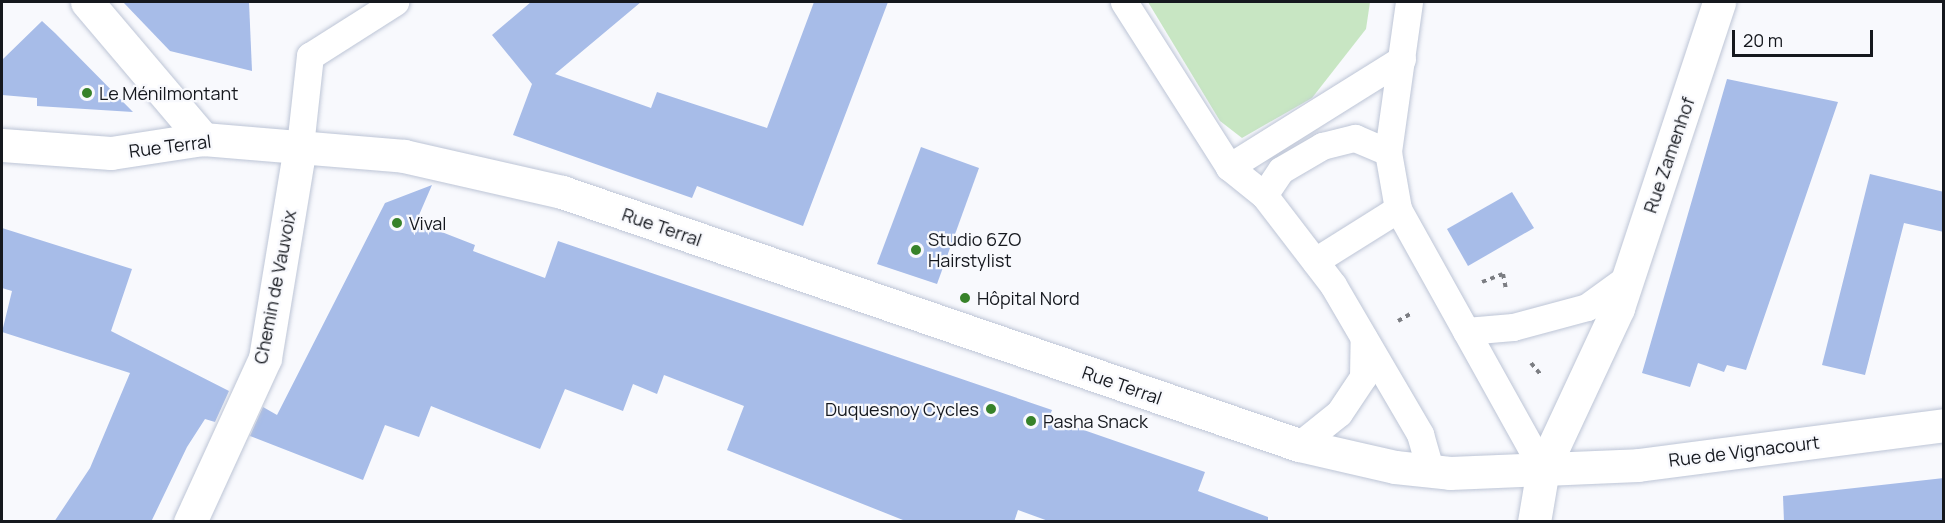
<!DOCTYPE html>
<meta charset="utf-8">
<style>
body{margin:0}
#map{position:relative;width:1945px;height:523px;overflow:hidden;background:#f8f9fd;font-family:Manrope,sans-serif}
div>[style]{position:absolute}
.green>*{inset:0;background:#c8e6c3}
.building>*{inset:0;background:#a7bce8}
.path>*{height:4px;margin-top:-2px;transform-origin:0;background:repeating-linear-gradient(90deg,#7c7e83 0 4.5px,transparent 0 9px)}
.roads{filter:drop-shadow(0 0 2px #bdc5d6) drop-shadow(0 0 2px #bdc5d6)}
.service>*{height:27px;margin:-13.5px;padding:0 13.5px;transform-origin:13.5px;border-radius:13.5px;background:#fff}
.minor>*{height:33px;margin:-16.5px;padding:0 16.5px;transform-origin:16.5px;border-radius:16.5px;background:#fff}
.tertiary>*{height:33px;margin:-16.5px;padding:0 16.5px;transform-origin:16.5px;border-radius:16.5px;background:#fff}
.dots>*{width:16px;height:16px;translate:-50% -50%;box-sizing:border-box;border:3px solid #f8f9fd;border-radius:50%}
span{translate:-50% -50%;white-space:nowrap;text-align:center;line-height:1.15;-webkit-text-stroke:4.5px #f8f9fd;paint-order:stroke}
.poi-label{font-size:18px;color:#15181e}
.left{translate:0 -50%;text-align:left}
.right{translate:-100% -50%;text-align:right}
.street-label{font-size:18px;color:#15181e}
.frame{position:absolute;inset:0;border:3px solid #15181e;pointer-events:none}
.scale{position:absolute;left:1732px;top:30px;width:141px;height:27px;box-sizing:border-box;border:3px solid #15181e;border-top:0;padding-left:8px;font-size:18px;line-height:21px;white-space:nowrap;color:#15181e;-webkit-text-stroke:4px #f8f9fd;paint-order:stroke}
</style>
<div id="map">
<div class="green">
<i style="clip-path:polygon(1148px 2px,1370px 2px,1366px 29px,1312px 98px,1242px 138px,1220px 121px)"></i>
</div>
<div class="building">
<i style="clip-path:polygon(123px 2px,249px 2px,252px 71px,170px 51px)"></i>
<i style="clip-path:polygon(531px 2px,641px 2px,555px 74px,651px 108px,657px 92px,767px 128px,814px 2px,888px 2px,803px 226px,697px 186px,692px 198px,513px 135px,532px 84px,492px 35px)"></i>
<i style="clip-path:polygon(42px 21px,55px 33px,133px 112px,37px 106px,37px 98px,2px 95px,2px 60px)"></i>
<i style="clip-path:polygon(1727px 79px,1838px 102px,1746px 370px,1727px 365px,1724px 372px,1698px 363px,1690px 387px,1642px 373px)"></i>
<i style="clip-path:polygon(921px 147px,979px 168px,937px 284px,877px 264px)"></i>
<i style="clip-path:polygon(1870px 174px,1944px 192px,1944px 232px,1904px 223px,1865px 375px,1822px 365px)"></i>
<i style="clip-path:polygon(432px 185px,416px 222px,475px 245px,473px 251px,545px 278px,558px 241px,1052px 410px,1049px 418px,1205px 472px,1198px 491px,1268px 517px,1268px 522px,1051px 522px,1018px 510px,1014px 522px,908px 522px,727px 450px,744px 406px,664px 375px,657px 394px,633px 384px,623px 411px,565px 389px,540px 449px,431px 406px,419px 437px,385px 425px,363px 480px,250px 436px,263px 407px,277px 415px,385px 203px)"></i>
<i style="clip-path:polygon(1512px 192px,1534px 228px,1468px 266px,1447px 229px)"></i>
<i style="clip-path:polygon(2px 228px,132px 269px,111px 331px,229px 391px,215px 422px,205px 419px,187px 447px,151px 522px,54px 522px,90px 468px,130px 373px,2px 332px,12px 291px,2px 288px)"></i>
<i style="clip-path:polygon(1944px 478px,1944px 522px,1784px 522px,1783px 496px)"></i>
</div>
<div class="path">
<i style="left:1482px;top:282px;width:22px;rotate:-21deg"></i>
<i style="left:1503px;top:274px;width:15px;rotate:79deg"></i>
<i style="left:1398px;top:321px;width:16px;rotate:-30deg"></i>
<i style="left:1531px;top:363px;width:17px;rotate:50deg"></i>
</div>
<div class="roads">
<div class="service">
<i style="left:1124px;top:2px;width:196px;rotate:57.5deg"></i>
<i style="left:1229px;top:167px;width:45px;rotate:38.7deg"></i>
<i style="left:1264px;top:195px;width:113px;rotate:52.5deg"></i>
<i style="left:1333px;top:285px;width:173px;rotate:59.7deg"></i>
<i style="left:1420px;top:434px;width:40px;rotate:74deg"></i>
<i style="left:1409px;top:2px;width:151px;rotate:98deg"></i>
<i style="left:1388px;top:152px;width:58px;rotate:80deg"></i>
<i style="left:1398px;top:209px;width:298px;rotate:60.9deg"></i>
<i style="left:300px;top:146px;width:91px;rotate:-83.7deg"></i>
<i style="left:310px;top:56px;width:101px;rotate:-32.4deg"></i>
<i style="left:1229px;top:167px;width:204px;rotate:-32deg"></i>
<i style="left:1264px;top:195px;width:30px;rotate:-56deg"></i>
<i style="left:1281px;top:170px;width:48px;rotate:-30.3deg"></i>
<i style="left:1322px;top:146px;width:34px;rotate:-14deg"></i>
<i style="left:1355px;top:138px;width:36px;rotate:23deg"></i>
<i style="left:1315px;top:261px;width:98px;rotate:-32.1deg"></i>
<i style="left:1466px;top:331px;width:47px;rotate:-4.9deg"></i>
<i style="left:1513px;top:327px;width:77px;rotate:-15.1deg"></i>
<i style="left:1587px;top:307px;width:49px;rotate:-35.9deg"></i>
<i style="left:1299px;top:445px;width:51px;rotate:-38.7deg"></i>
<i style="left:1339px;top:413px;width:43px;rotate:-56.3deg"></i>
<i style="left:1363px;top:377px;width:39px;rotate:-89deg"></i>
</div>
<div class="minor">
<i style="left:87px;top:2px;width:180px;rotate:49.7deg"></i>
<i style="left:190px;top:522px;width:180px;rotate:-65.4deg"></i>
<i style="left:265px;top:358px;width:215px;rotate:-80.6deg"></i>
<i style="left:1534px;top:522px;width:54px;rotate:-80.4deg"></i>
<i style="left:1543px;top:469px;width:178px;rotate:-65deg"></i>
<i style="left:1618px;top:308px;width:322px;rotate:-71.7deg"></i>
</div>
<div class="tertiary">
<i style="left:2px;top:145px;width:109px;rotate:4.2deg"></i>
<i style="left:111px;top:153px;width:93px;rotate:-8.7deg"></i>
<i style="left:203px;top:139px;width:202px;rotate:4.8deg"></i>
<i style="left:404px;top:156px;width:162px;rotate:12.8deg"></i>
<i style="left:562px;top:192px;width:779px;rotate:18.95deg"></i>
<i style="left:1299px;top:445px;width:98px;rotate:12.9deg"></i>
<i style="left:1395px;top:467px;width:55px;rotate:6.2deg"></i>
<i style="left:1450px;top:473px;width:188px;rotate:-2.4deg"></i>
<i style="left:1638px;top:465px;width:309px;rotate:-7.4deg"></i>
</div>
</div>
<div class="dots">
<i style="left:87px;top:93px;background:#37822a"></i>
<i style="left:397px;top:223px;background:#37822a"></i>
<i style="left:916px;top:250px;background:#37822a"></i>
<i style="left:965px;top:298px;background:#37822a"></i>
<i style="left:991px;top:409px;background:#37822a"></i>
<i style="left:1031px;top:421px;background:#37822a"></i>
</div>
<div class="poi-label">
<span class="left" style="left:99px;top:93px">Le Ménilmontant</span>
<span class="left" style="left:409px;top:223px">Vival</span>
<span class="left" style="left:928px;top:250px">Studio 6ZO<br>Hairstylist</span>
<span class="left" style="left:977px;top:298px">Hôpital Nord</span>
<span class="right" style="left:979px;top:409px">Duquesnoy Cycles</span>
<span class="left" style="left:1043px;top:421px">Pasha Snack</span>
</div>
<div class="street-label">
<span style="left:170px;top:146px;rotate:-7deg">Rue Terral</span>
<span style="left:1669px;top:155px;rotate:-71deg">Rue Zamenhof</span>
<span style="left:662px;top:227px;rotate:19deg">Rue Terral</span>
<span style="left:275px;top:287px;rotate:-79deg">Chemin de Vauvoix</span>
<span style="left:1122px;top:385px;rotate:19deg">Rue Terral</span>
<span style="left:1744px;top:451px;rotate:-7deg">Rue de Vignacourt</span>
</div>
<div class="frame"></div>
<div class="scale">20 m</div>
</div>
